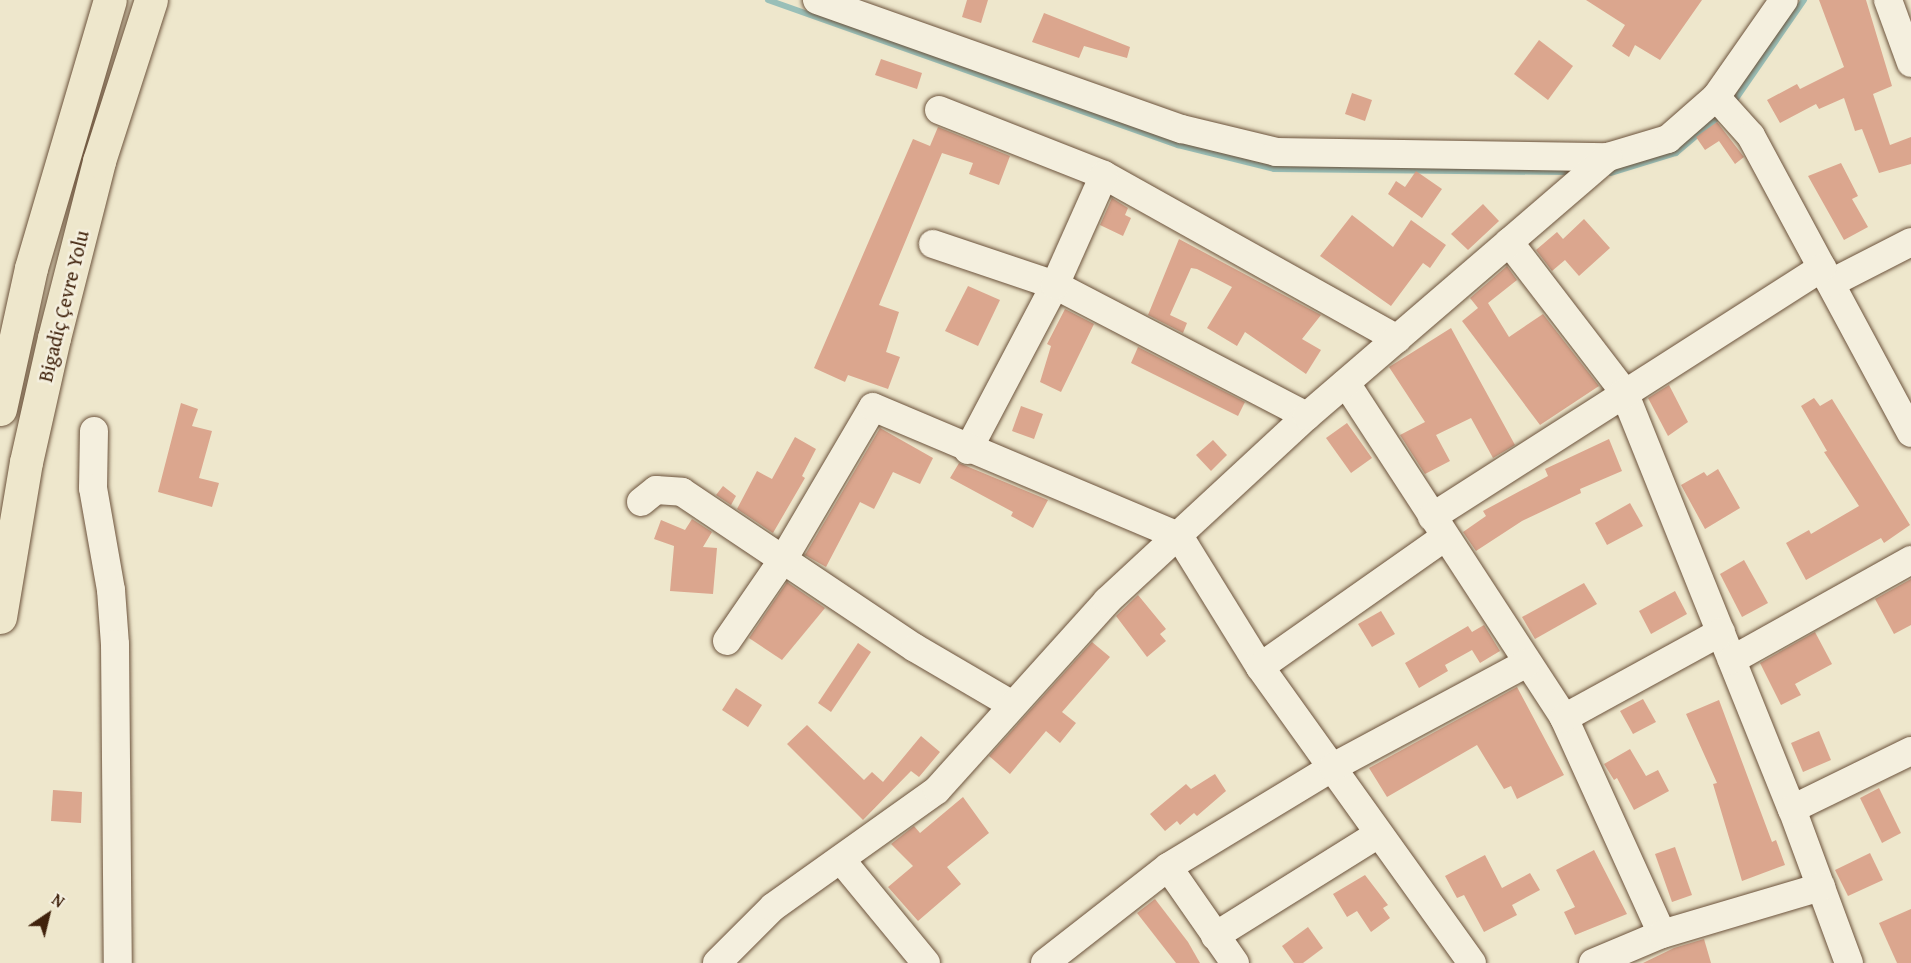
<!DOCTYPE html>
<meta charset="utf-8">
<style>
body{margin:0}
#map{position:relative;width:1911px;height:963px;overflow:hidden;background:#eee7cc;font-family:"Gentium Book Plus",serif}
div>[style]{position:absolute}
.stream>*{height:6px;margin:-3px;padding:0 3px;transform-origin:3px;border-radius:3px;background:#99bfb8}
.building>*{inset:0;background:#dba68e}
.roads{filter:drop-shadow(0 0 2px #6c533c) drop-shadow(0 0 2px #6c533c)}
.minor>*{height:28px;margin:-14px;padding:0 14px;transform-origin:14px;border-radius:14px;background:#f4efde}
.highway>*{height:33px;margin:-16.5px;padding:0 16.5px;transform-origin:16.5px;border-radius:16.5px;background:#eee7cc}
span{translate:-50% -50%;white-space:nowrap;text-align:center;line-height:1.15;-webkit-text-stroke:5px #f4efde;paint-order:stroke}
.street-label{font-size:20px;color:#40220c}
.north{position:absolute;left:18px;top:885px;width:60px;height:60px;-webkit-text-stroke:4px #f4efde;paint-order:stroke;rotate:35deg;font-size:16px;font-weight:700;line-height:24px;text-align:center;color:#40220c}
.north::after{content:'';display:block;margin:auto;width:21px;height:27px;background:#40220c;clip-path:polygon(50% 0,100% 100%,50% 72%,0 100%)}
</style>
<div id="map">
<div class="stream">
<i style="left:768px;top:0;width:435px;rotate:19.5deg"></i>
<i style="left:1178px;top:145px;width:99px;rotate:14deg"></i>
<i style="left:1274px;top:169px;width:294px;rotate:0.6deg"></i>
<i style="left:1733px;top:103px;width:125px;rotate:-55.4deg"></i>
<i style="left:1611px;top:173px;width:68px;rotate:-17.1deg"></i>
<i style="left:1676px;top:153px;width:51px;rotate:-40.2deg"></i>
</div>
<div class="building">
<i style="clip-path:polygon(967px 0,988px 0,981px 23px,962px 17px)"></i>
<i style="clip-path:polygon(1586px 0,1702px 0,1660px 60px,1635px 45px,1629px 57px,1612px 46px,1625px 25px)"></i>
<i style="clip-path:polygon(1819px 0,1866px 0,1892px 86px,1873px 94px,1890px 145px,1911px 137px,1911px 164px,1879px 173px,1862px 129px,1855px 131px,1844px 98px,1819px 109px,1816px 104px,1780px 123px,1767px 100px,1797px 84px,1800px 89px,1844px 67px)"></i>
<i style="clip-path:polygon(1044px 13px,1130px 47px,1127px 58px,1084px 46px,1079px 58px,1032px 42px)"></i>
<i style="clip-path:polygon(1539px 40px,1573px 66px,1548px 100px,1514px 74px)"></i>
<i style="clip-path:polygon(881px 59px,922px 73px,917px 89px,875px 75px)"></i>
<i style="clip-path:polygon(1352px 93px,1372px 100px,1365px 121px,1345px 114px)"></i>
<i style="clip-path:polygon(1717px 122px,1744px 157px,1735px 164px,1719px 141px,1705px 150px,1696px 137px)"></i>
<i style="clip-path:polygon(938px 127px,1010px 156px,999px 185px,969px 174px,973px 163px,942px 153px,879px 305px,899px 312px,886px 352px,900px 357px,888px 389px,848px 375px,845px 382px,814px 368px,913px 139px,930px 146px)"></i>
<i style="clip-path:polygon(1841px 163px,1858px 196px,1852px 199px,1868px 227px,1844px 240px,1808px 176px)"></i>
<i style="clip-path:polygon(1416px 171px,1442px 189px,1422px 218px,1388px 194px,1396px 181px,1405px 187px)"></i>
<i style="clip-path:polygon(1112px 198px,1128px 208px,1125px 215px,1131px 218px,1123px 236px,1100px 225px)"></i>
<i style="clip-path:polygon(1483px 204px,1499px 221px,1468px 250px,1451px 234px)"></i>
<i style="clip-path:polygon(1352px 215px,1393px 247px,1411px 220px,1446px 245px,1430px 268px,1423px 263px,1391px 306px,1320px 256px)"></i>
<i style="clip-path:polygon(1584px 219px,1610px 248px,1579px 276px,1565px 260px,1552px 271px,1536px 250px,1557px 232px,1563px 239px)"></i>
<i style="clip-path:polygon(1179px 239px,1321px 315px,1302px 339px,1321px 350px,1306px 374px,1245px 332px,1237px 346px,1207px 328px,1232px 287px,1197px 269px,1191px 268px,1170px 315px,1187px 323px,1183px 333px,1148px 315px)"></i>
<i style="clip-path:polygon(1507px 266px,1517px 280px,1488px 303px,1509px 337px,1543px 314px,1599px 386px,1540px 425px,1462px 321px,1478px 308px,1470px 298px)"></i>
<i style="clip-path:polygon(968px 286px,1000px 300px,978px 346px,945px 331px)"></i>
<i style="clip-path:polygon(1065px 309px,1094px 324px,1061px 392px,1040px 382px,1051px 346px,1047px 344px)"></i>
<i style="clip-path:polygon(1451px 328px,1515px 445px,1493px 458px,1471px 418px,1436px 435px,1450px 461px,1425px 474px,1400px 435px,1425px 422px,1389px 367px)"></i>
<i style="clip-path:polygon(1138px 347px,1245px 402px,1238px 416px,1131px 363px)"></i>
<i style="clip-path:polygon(1669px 385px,1688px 422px,1668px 436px,1648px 398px)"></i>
<i style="clip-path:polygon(1814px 398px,1820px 406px,1832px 399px,1910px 525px,1884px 543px,1881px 538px,1806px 580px,1786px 543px,1809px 530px,1811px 534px,1859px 506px,1824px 452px,1827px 451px,1801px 406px)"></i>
<i style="clip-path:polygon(181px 403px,198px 409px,192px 426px,212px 431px,199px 478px,219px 483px,212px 507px,158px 492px)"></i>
<i style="clip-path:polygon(1021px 406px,1043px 414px,1034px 439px,1012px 431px)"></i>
<i style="clip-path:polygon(1347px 423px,1372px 458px,1351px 473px,1326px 438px)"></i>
<i style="clip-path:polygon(880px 428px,933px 458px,920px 484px,893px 472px,874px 509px,860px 502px,826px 567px,805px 555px)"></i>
<i style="clip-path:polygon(795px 437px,816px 449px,802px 476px,805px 478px,773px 533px,737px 509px,757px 471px,772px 479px)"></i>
<i style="clip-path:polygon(1609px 439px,1622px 471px,1580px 489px,1581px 493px,1522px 521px,1476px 551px,1463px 532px,1486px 516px,1483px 511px,1548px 476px,1545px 469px)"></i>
<i style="clip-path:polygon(1213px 440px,1227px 455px,1211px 471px,1196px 455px)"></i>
<i style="clip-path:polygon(959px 463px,1048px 500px,1033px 528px,1011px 516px,1013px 512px,950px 478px)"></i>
<i style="clip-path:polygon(1718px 469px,1740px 508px,1705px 529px,1681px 485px,1704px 472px,1707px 476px)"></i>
<i style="clip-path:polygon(723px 486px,736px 496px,731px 505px,716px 495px)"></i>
<i style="clip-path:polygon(1630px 503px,1643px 526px,1607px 545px,1595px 523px)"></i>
<i style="clip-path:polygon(692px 519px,712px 532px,703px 547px,717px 548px,713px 594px,670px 591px,674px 546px,654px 539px,661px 520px,685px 530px)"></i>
<i style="clip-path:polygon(1744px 560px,1768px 603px,1742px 617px,1720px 574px)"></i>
<i style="clip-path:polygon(1911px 579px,1911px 625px,1894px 634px,1875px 599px)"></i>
<i style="clip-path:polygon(787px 582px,825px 608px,782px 660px,749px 638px)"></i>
<i style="clip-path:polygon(1584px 583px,1597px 604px,1535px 639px,1522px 617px)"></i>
<i style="clip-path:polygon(1675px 591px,1687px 614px,1651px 634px,1639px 611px)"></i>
<i style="clip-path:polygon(1138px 595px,1166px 629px,1160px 634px,1166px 641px,1147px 657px,1116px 616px)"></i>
<i style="clip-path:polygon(1381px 611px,1395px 634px,1372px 647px,1358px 624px)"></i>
<i style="clip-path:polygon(1484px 625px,1500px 651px,1480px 663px,1472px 650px,1445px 665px,1448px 671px,1419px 688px,1405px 663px,1468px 626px,1472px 632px)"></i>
<i style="clip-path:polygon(1815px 632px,1832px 664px,1795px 684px,1801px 695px,1781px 705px,1760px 663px)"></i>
<i style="clip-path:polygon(1092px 642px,1110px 657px,1062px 712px,1076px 723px,1060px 743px,1046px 731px,1010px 774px,989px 756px)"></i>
<i style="clip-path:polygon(858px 643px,871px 652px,831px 712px,818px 703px)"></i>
<i style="clip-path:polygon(1517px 687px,1564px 775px,1517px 799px,1511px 786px,1504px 789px,1477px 745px,1387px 797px,1369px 768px)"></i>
<i style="clip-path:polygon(736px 688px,762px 705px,748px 727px,722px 710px)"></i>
<i style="clip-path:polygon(1643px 699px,1656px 722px,1633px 734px,1620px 711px)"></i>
<i style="clip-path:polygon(1719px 700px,1772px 842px,1776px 840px,1785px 865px,1742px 881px,1713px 784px,1717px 783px,1686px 714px)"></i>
<i style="clip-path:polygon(807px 725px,864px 780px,872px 772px,883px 782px,921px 736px,940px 752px,919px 777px,911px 771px,863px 820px,787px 744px)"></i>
<i style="clip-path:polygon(1819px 731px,1831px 760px,1803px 772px,1791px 743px)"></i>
<i style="clip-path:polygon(1630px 749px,1646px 776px,1658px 770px,1669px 791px,1634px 810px,1617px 778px,1614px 780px,1604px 764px)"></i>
<i style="clip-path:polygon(1215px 774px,1226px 791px,1197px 816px,1194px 813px,1180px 825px,1177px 821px,1165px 831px,1150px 814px,1186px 784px,1191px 789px)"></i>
<i style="clip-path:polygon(1879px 788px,1901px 833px,1882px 843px,1860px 798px)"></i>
<i style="clip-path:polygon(53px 790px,82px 792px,81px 823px,51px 821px)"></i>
<i style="clip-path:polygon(963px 797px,989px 833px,947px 867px,961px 884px,918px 921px,888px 887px,913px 866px,891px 844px,914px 826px,920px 833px)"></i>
<i style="clip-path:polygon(1675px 847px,1692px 895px,1672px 902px,1655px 854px)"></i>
<i style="clip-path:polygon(1594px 850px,1627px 914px,1575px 935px,1564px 912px,1575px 907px,1556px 870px)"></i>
<i style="clip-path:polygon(1870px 853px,1883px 880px,1848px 896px,1835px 870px)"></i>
<i style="clip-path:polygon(1485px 855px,1502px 888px,1530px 873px,1540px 890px,1512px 905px,1517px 915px,1484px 932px,1464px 895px,1457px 898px,1445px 876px)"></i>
<i style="clip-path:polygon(1365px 875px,1388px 905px,1383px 908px,1390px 918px,1371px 932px,1357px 911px,1347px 917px,1333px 894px)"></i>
<i style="clip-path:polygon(1155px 899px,1188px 942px,1200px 963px,1176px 963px,1137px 913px)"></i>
<i style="clip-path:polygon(1911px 909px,1911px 963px,1897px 963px,1879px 923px)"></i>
<i style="clip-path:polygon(1308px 927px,1323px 948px,1303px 963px,1294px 963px,1282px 946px)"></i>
<i style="clip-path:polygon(1704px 939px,1711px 963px,1643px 963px,1674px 948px)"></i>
</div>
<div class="roads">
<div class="minor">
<i style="left:817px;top:0;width:387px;rotate:19.5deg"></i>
<i style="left:1182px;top:129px;width:97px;rotate:13.7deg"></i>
<i style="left:1276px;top:152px;width:332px;rotate:0.9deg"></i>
<i style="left:1608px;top:157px;width:63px;rotate:-16.7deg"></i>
<i style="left:1668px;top:139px;width:64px;rotate:-41.2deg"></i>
<i style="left:1716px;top:97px;width:118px;rotate:-55deg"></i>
<i style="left:1888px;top:0;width:67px;rotate:69.9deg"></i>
<i style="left:1716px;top:97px;width:52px;rotate:48.1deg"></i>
<i style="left:1751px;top:136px;width:337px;rotate:61.7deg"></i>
<i style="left:939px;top:110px;width:177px;rotate:21.5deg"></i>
<i style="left:1104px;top:175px;width:336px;rotate:29.2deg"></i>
<i style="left:1509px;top:242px;width:189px;rotate:52.5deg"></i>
<i style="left:1624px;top:392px;width:450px;rotate:68.1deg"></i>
<i style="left:1792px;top:809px;width:164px;rotate:69.7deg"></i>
<i style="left:933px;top:244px;width:129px;rotate:18.6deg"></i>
<i style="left:1055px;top:285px;width:284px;rotate:27.5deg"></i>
<i style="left:1831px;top:283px;width:90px;rotate:-27.1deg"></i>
<i style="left:1346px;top:383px;width:400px;rotate:56.9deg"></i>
<i style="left:1564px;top:718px;width:237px;rotate:65.6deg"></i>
<i style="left:94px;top:431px;width:57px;rotate:91deg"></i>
<i style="left:93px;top:488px;width:104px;rotate:80deg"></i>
<i style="left:111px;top:590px;width:54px;rotate:85.8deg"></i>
<i style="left:115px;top:644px;width:319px;rotate:89.5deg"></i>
<i style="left:968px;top:450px;width:187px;rotate:-62.2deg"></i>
<i style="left:1055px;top:285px;width:120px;rotate:-66deg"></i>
<i style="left:641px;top:502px;width:19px;rotate:-39deg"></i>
<i style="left:656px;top:490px;width:26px;rotate:4deg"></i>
<i style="left:682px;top:492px;width:280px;rotate:33.8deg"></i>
<i style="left:915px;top:648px;width:111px;rotate:30.3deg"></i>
<i style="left:1432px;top:517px;width:463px;rotate:-32.6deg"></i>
<i style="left:727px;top:641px;width:101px;rotate:-55.5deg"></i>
<i style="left:784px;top:558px;width:175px;rotate:-59.5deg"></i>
<i style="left:873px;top:407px;width:332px;rotate:22.9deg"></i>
<i style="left:1179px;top:536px;width:154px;rotate:58.3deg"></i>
<i style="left:1260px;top:667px;width:364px;rotate:54.4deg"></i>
<i style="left:1732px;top:660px;width:205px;rotate:-29.2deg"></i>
<i style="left:1260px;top:667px;width:226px;rotate:-35.1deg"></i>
<i style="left:1564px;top:718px;width:179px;rotate:-28.7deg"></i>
<i style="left:1792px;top:809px;width:132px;rotate:-26deg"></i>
<i style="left:842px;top:861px;width:132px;rotate:50.5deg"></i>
<i style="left:1168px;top:867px;width:117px;rotate:55.1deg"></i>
<i style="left:1215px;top:936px;width:192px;rotate:-32deg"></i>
<i style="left:717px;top:963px;width:79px;rotate:-45deg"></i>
<i style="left:773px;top:907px;width:201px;rotate:-35.5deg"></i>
<i style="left:937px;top:790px;width:254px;rotate:-48deg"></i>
<i style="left:1107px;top:601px;width:272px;rotate:-42.8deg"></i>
<i style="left:1307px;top:416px;width:397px;rotate:-40.7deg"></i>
<i style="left:1045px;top:963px;width:156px;rotate:-38deg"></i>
<i style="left:1168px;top:867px;width:193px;rotate:-31.2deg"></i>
<i style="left:1333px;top:767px;width:220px;rotate:-28.2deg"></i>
<i style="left:1593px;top:963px;width:75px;rotate:-22.8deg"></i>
<i style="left:1662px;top:934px;width:166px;rotate:-16.5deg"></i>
</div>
<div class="highway">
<i style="left:0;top:409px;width:144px;rotate:-77.6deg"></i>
<i style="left:31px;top:268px;width:279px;rotate:-73.6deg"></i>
<i style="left:0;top:617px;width:157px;rotate:-80.5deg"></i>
<i style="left:26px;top:462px;width:127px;rotate:-77.3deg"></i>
<i style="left:54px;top:338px;width:183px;rotate:-75.7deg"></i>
<i style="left:99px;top:161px;width:169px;rotate:-72.1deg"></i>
</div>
</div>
<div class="street-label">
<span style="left:63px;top:306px;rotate:-76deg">Bigadiç Çevre Yolu</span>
</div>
<div class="north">N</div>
</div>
